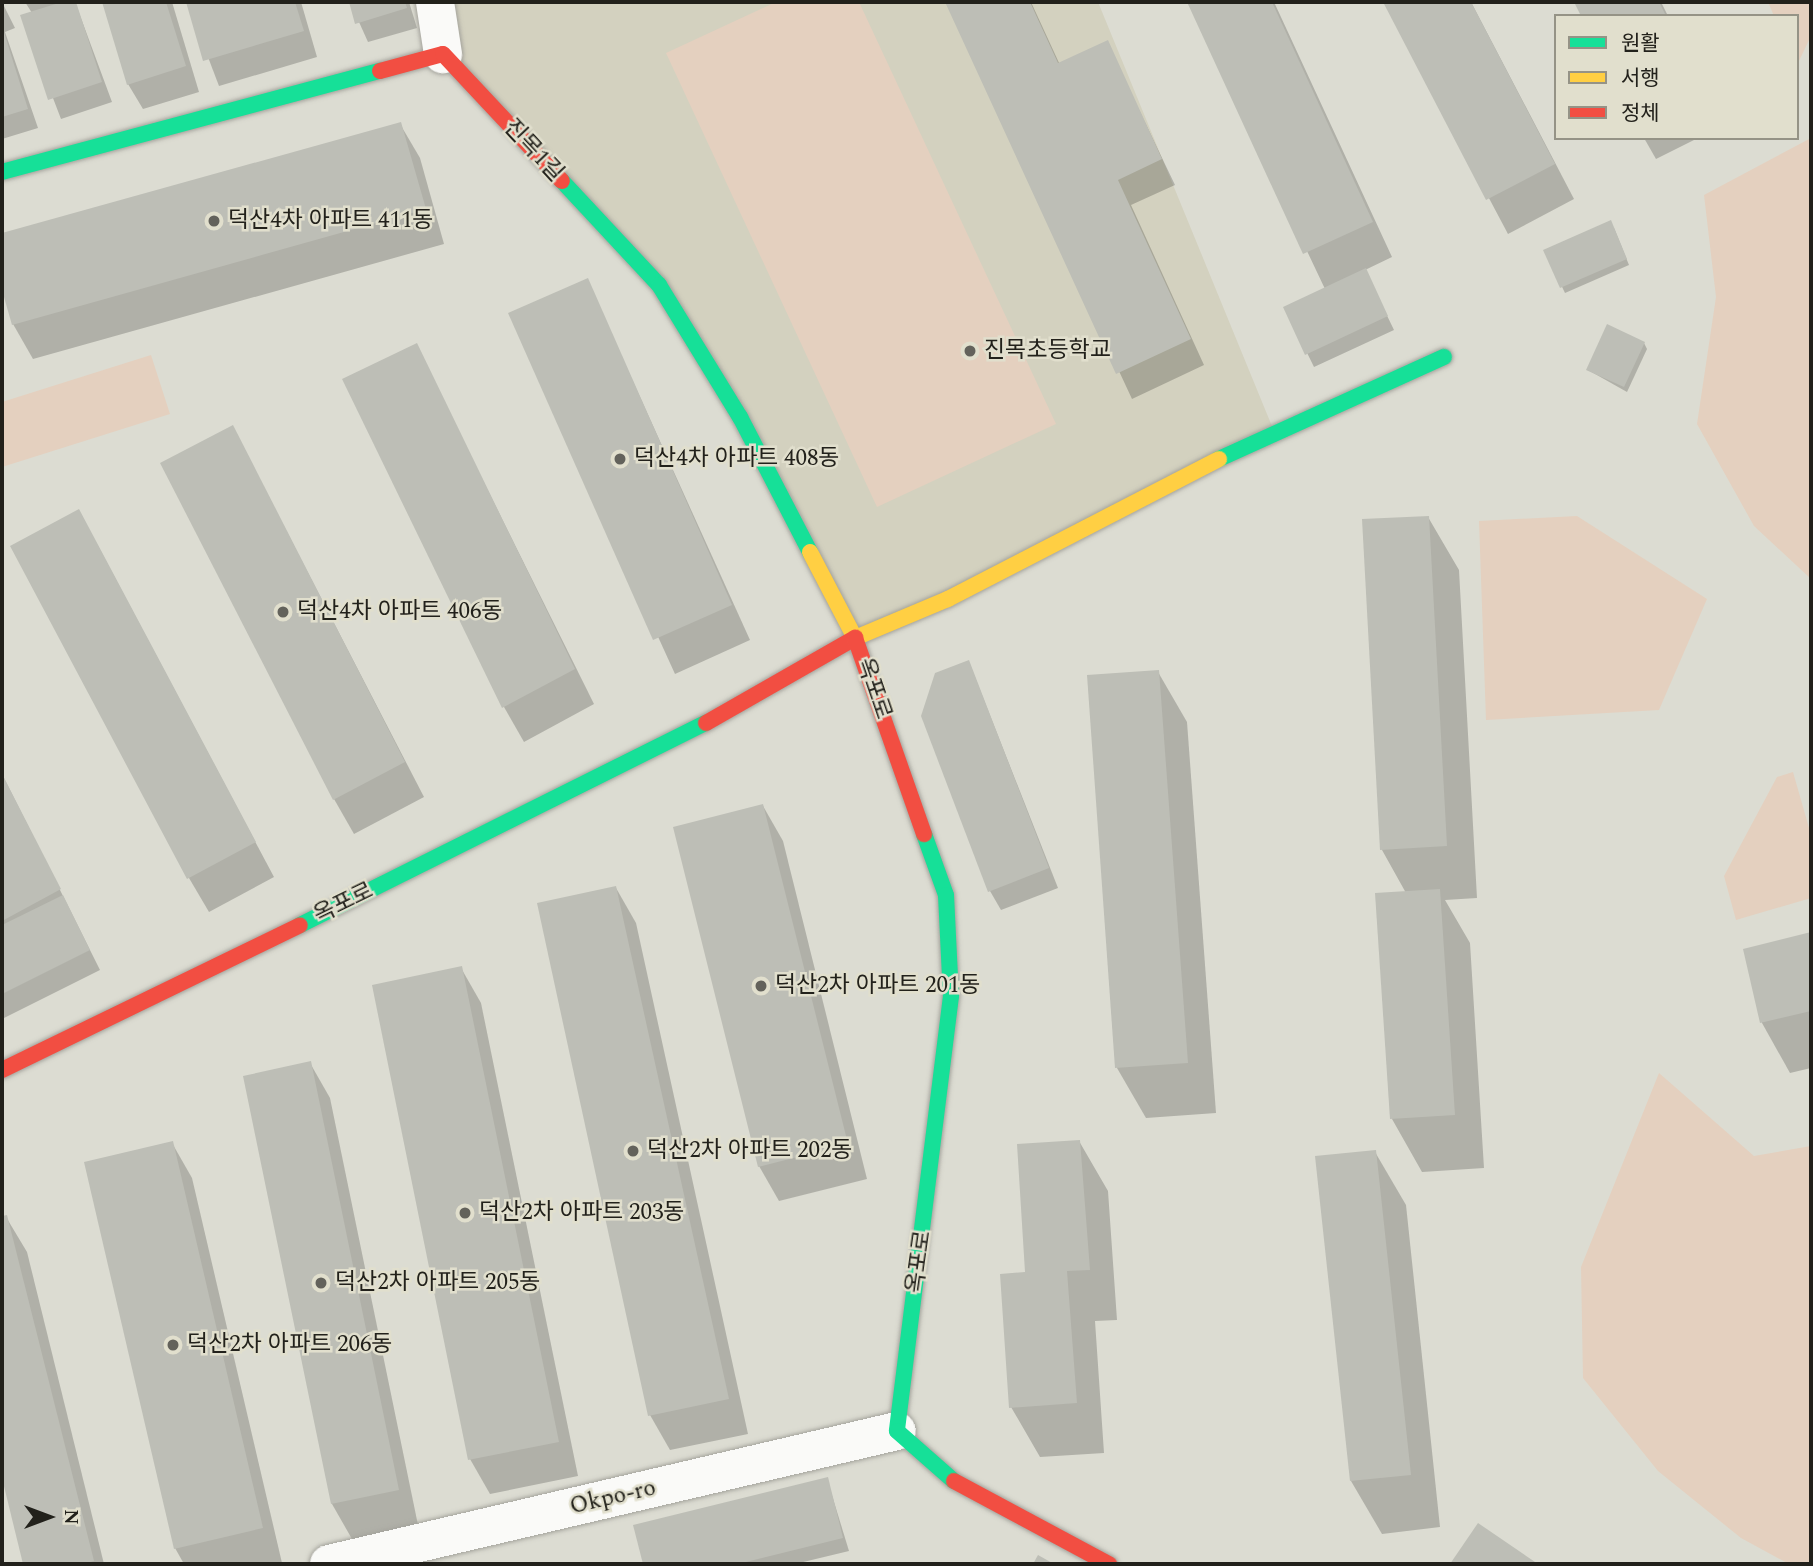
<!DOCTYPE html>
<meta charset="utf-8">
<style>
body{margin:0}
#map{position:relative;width:1813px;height:1566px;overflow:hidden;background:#dcdcd2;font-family:Spectral,"Noto Sans KR",serif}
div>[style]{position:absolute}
.built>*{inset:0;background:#d3d1bf}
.green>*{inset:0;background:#e4d0bf}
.shadow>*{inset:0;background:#0003}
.building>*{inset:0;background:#bdbeb6}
.roads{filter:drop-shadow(0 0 2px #a4a39c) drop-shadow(0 0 2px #a4a39c)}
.street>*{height:38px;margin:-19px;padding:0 19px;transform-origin:19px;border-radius:19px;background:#fafaf8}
.fast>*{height:16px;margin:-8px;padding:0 8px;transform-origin:8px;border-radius:8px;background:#16e098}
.slow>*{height:16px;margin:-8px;padding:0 8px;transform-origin:8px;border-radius:8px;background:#ffcf43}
.jam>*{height:16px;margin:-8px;padding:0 8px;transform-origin:8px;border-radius:8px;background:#f24e42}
.dots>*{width:19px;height:19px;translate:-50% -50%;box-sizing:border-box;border:4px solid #e1dfcd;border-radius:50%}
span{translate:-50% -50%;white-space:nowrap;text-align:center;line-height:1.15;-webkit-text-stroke:5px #e1dfcd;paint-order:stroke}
.street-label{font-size:23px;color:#22211b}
.poi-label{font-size:23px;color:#22211b}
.left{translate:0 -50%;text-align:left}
.frame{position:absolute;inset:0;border:4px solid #22211b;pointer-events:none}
.legend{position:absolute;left:1554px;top:14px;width:245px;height:126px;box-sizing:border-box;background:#e1dfcd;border:2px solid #959386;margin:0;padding:9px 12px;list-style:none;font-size:21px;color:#22211b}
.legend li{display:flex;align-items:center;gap:14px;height:35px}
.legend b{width:35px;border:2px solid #959386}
.north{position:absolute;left:14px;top:1482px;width:70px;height:70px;-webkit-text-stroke:5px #e1dfcd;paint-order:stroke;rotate:90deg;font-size:19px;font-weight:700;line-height:28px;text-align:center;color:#22211b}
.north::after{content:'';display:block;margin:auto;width:24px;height:32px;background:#22211b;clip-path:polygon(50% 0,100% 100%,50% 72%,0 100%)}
</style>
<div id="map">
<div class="built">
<i style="clip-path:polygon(435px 2px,1098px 2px,1274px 431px,855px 638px,659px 285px,443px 54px)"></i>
</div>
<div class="green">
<i style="clip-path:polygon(776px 2px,859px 2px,1056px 424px,877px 507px,666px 53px)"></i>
<i style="clip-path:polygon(1768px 2px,1811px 2px,1811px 36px,1797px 65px,1797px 16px,1774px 16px)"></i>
<i style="clip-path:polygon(1811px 138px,1811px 579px,1754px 526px,1697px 424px,1716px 297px,1704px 195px)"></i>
<i style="clip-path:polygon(151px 355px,170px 414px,2px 467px,2px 402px)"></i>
<i style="clip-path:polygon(1577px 516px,1707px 599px,1659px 710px,1486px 720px,1479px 521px)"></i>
<i style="clip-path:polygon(1793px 772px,1811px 835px,1811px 898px,1736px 920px,1724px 876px,1777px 777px)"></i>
<i style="clip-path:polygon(1659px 1073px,1754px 1156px,1811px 1146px,1811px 1564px,1789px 1564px,1741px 1538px,1658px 1471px,1583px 1378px,1581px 1267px)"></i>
</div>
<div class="shadow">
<i style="clip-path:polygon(2px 2px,15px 28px,5px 32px,38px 128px,2px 139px)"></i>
<i style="clip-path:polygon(25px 2px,75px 2px,112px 102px,61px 119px,22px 17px,32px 13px)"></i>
<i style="clip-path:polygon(103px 2px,172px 2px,199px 92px,143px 109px,128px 84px)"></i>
<i style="clip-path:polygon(187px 2px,301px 2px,317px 57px,219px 86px)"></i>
<i style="clip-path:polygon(350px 2px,409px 2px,417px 28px,368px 42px)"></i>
<i style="clip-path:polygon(947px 2px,1031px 2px,1060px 65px,1107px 43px,1175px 185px,1131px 205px,1204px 365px,1132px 399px)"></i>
<i style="clip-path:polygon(1189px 2px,1274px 2px,1392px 257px,1365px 270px,1394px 330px,1314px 367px,1285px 308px,1325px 289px)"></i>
<i style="clip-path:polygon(1385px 2px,1471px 2px,1574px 199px,1508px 234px)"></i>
<i style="clip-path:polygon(1576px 2px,1661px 2px,1668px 16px,1582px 16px)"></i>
<i style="clip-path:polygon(400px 124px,420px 158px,444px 244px,33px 359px,13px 324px,2px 283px,2px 235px)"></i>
<i style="clip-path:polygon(1644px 138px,1698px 138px,1656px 159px)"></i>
<i style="clip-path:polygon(1614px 228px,1629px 265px,1565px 293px,1545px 251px)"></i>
<i style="clip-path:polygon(587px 280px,750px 640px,675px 674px,511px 314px)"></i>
<i style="clip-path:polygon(1644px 343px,1647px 349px,1627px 392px,1588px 370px)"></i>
<i style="clip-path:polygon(416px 346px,594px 704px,524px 742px,504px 707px)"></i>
<i style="clip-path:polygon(233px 428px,424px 797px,354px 834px,334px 799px)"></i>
<i style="clip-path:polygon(1428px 517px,1459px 570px,1477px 898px,1445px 900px,1470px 943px,1484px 1168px,1422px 1172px,1392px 1119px,1377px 894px,1406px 893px,1382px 850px)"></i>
<i style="clip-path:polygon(98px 546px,274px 877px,209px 912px,189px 878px)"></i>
<i style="clip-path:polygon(969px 662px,1058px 888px,1001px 910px,990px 891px)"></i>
<i style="clip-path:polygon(1158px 672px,1187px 722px,1216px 1113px,1146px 1118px,1117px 1068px,1089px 677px)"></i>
<i style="clip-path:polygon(2px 774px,100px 970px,2px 1019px)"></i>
<i style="clip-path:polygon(763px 806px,783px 841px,867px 1179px,779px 1201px,759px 1166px)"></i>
<i style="clip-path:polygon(616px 888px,636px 923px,748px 1434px,670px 1450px,650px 1415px)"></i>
<i style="clip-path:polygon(1811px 934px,1811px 1068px,1790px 1073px,1762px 1023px,1745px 950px)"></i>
<i style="clip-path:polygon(461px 968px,481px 1003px,578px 1476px,490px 1494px,470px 1459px)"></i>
<i style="clip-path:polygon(310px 1063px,330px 1098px,418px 1525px,352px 1539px,332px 1504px,245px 1077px)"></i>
<i style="clip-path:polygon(1079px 1141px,1108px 1191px,1117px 1320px,1095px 1321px,1104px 1453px,1040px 1457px,1011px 1407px,1027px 1274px)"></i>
<i style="clip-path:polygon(172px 1143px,192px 1178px,282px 1563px,184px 1564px,175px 1548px)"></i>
<i style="clip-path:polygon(1375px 1152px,1406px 1205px,1440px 1527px,1382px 1534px,1351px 1481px)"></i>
<i style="clip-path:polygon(6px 1217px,27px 1252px,104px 1564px,25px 1564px,2px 1471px)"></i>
<i style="clip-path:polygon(827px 1479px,849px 1551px,795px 1564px,644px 1564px,635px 1526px)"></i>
</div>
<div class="building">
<i style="clip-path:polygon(62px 2px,76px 2px,102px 82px,48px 100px,20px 15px)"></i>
<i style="clip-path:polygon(102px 2px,166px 2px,186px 66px,127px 85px)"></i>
<i style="clip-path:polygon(186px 2px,295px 2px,304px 31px,203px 61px)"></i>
<i style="clip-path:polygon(349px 2px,405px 2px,407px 8px,355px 24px)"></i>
<i style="clip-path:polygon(945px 2px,1030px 2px,1058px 63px,1108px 40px,1162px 159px,1118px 180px,1191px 339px,1116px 374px)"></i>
<i style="clip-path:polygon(1187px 2px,1272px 2px,1373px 222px,1303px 254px)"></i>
<i style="clip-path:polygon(1383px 2px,1471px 2px,1555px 164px,1486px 200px)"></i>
<i style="clip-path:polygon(1574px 2px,1659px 2px,1666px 16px,1581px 16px)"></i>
<i style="clip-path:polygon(2px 26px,28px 109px,2px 117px)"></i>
<i style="clip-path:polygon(401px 122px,426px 209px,12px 325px,2px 290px,2px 233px)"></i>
<i style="clip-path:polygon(1611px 220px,1627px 259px,1560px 288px,1543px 250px)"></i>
<i style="clip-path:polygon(1366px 268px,1388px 316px,1305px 355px,1283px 307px)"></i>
<i style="clip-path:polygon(588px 278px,732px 605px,653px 640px,508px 313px)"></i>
<i style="clip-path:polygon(1607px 324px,1645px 342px,1624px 387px,1586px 370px)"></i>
<i style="clip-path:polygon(417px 343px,575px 669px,502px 708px,342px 379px)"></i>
<i style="clip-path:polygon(233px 425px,405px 762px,333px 800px,160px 463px)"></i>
<i style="clip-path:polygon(79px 509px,256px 842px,187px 879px,10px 546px)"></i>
<i style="clip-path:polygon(1429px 516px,1447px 846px,1380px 850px,1362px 519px)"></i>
<i style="clip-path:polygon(969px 660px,1049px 868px,988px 892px,921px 716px,935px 673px)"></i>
<i style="clip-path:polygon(1159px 670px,1188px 1063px,1115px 1068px,1087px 675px)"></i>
<i style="clip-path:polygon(2px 774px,61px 889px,2px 921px)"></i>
<i style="clip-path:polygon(763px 804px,848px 1144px,758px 1167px,673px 827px)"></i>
<i style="clip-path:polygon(616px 886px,729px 1399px,648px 1416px,537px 903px)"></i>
<i style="clip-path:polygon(1440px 889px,1455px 1115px,1390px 1119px,1375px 893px)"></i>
<i style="clip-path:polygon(63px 895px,90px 950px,2px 994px,2px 925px)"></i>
<i style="clip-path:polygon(1811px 932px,1811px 1011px,1760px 1023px,1743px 949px)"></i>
<i style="clip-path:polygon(462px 966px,559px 1442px,468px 1460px,372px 985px)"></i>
<i style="clip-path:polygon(311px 1061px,399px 1490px,331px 1504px,243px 1076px)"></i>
<i style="clip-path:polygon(1080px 1140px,1090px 1270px,1067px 1271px,1077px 1403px,1009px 1408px,1000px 1274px,1025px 1272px,1017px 1144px)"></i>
<i style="clip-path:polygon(173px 1141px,263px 1528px,174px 1549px,84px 1162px)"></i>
<i style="clip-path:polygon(1376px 1150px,1411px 1475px,1350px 1481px,1315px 1156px)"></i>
<i style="clip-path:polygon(7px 1215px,94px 1561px,83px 1564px,23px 1564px,2px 1478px,2px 1216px)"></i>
<i style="clip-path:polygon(828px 1477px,843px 1538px,738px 1564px,643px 1564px,633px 1525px)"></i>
<i style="clip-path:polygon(1478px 1523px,1538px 1564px,1450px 1564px)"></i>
<i style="clip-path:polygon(1038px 1555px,1054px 1564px,1033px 1564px)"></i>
</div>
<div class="roads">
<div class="street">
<i style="left:435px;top:2px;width:53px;rotate:81.3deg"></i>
<i style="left:329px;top:1564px;width:583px;rotate:-13.18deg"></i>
</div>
<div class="fast">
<i style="left:2px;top:172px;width:391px;rotate:-15deg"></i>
<i style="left:562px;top:181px;width:142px;rotate:47deg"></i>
<i style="left:659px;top:285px;width:155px;rotate:58.5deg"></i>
<i style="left:740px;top:417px;width:152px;rotate:62.6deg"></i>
<i style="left:1219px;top:459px;width:247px;rotate:-24.4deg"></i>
<i style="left:924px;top:834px;width:65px;rotate:70.2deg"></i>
<i style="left:946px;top:895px;width:101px;rotate:87.2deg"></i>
<i style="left:951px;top:996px;width:438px;rotate:97.1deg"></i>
<i style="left:897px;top:1431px;width:76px;rotate:41.3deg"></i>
<i style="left:300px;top:925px;width:453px;rotate:-26.5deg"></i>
</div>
<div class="slow">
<i style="left:810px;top:552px;width:97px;rotate:62.4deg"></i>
<i style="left:855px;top:638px;width:101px;rotate:-22.8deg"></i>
<i style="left:948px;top:599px;width:305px;rotate:-27.3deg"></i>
</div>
<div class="jam">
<i style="left:380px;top:71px;width:65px;rotate:-15.1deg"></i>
<i style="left:443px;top:54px;width:174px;rotate:46.9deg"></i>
<i style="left:706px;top:723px;width:172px;rotate:-29.7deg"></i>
<i style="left:855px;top:638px;width:208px;rotate:70.6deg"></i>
<i style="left:2px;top:1070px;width:331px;rotate:-25.9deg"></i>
<i style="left:954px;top:1481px;width:176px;rotate:28.2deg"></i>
</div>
</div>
<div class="dots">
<i style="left:214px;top:221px;background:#63625b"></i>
<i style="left:970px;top:351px;background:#63625b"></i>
<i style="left:620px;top:459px;background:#63625b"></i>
<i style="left:283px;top:612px;background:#63625b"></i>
<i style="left:761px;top:986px;background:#63625b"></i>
<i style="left:633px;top:1151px;background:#63625b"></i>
<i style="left:465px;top:1213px;background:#63625b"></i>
<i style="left:321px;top:1283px;background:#63625b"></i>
<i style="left:173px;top:1345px;background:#63625b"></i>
</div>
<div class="street-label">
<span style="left:533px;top:151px;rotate:47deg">진목1길</span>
<span style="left:873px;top:689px;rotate:71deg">옥포로</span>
<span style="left:344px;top:904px;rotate:-26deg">옥포로</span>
<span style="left:920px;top:1262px;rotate:-82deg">옥포로</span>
<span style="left:613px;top:1498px;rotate:-13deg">Okpo-ro</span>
</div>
<div class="poi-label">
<span class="left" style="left:228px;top:221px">덕산4차 아파트 411동</span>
<span class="left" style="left:984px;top:351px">진목초등학교</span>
<span class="left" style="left:634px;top:459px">덕산4차 아파트 408동</span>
<span class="left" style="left:297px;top:612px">덕산4차 아파트 406동</span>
<span class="left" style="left:775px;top:986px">덕산2차 아파트 201동</span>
<span class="left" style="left:647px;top:1151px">덕산2차 아파트 202동</span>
<span class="left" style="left:479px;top:1213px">덕산2차 아파트 203동</span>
<span class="left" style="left:335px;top:1283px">덕산2차 아파트 205동</span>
<span class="left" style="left:187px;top:1345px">덕산2차 아파트 206동</span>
</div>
<div class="frame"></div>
<ul class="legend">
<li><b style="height:9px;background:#16e098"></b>원활</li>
<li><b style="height:9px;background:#ffcf43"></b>서행</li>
<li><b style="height:9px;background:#f24e42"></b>정체</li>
</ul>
<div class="north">N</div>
</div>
